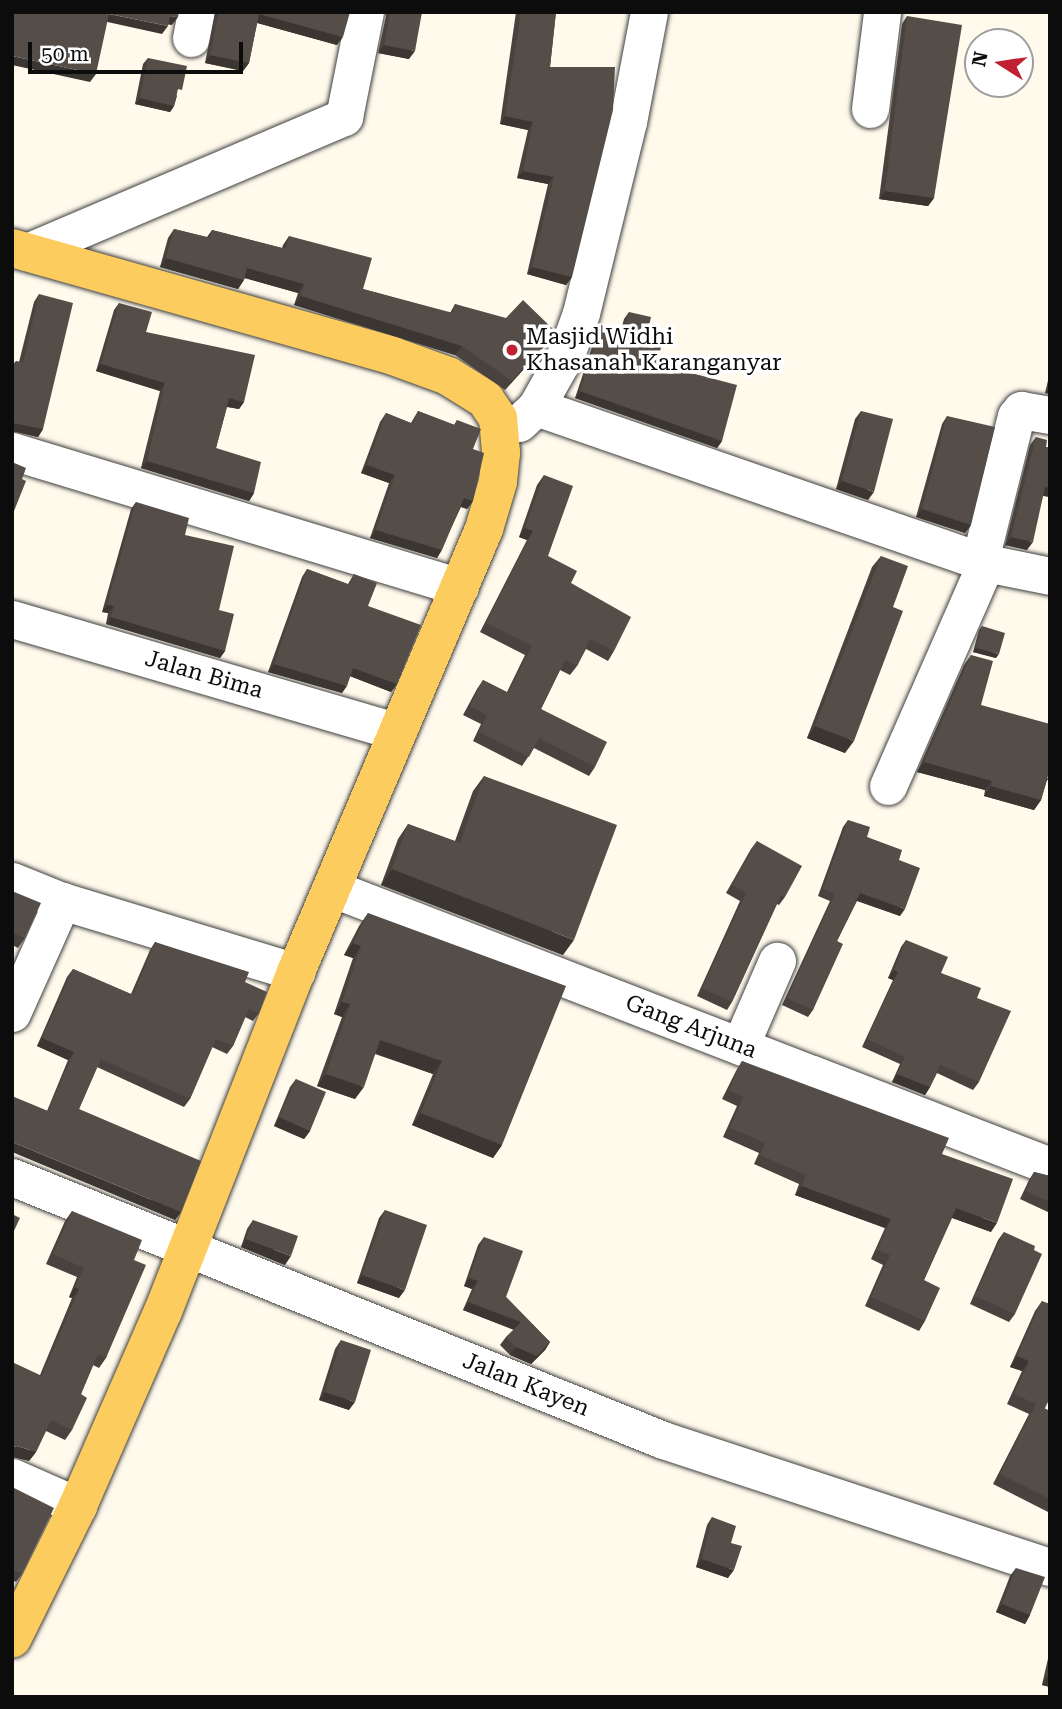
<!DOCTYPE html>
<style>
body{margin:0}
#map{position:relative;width:1062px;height:1709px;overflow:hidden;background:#fffaec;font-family:"Roboto Serif",serif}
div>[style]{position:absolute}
.roads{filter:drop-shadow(0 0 2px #3f3f3f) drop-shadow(0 0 2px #3f3f3f)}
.minor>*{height:37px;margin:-18.5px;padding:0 18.5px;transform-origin:18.5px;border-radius:18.5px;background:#fff}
.major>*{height:38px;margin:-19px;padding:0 19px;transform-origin:19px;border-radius:19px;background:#fccc5f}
.wall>*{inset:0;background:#49423e}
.shaded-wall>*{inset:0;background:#3c3632}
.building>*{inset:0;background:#554d48}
.dots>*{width:19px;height:19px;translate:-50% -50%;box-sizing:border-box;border:4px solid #fff;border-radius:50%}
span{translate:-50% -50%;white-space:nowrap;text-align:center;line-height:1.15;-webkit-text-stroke:7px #fff;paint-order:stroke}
.poi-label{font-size:23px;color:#0c0c0c}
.left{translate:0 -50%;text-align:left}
.street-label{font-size:23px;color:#0c0c0c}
.frame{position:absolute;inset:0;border:14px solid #0c0c0c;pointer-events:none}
.north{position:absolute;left:964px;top:28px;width:70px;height:70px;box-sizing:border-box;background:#fff;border:2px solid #9e9e9e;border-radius:50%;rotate:282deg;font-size:19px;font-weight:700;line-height:28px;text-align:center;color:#0c0c0c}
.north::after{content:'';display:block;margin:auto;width:24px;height:32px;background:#c02132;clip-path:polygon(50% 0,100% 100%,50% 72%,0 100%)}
.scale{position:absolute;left:28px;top:42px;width:215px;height:32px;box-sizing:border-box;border:4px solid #0c0c0c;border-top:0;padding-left:9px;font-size:21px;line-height:24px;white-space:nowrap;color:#0c0c0c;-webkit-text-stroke:5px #fff;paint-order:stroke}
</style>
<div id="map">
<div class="roads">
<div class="minor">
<i style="left:191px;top:38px;width:26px;rotate:-79deg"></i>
<i style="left:870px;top:109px;width:98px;rotate:-82.9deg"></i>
<i style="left:27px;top:252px;width:345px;rotate:-23.1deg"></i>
<i style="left:344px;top:117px;width:107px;rotate:-78.7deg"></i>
<i style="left:536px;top:407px;width:476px;rotate:19.1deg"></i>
<i style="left:986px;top:563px;width:65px;rotate:11.5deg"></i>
<i style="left:519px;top:423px;width:23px;rotate:-43deg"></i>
<i style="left:536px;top:407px;width:63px;rotate:-60.6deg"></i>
<i style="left:567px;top:352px;width:41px;rotate:-70.3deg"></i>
<i style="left:581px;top:313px;width:197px;rotate:-76.2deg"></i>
<i style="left:628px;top:122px;width:112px;rotate:-79.2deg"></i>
<i style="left:12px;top:451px;width:468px;rotate:16.9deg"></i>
<i style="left:980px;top:560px;width:148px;rotate:-76deg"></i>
<i style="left:1016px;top:416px;width:8px;rotate:-50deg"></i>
<i style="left:1021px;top:410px;width:29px;rotate:10deg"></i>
<i style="left:12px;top:619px;width:400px;rotate:16.3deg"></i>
<i style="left:888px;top:786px;width:244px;rotate:-66.3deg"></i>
<i style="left:12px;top:881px;width:54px;rotate:21.8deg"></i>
<i style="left:62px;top:901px;width:245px;rotate:16.9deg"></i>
<i style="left:331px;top:888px;width:771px;rotate:21.14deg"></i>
<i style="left:12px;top:1013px;width:123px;rotate:-65.9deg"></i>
<i style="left:740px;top:1046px;width:93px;rotate:-66.5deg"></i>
<i style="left:12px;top:1177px;width:702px;rotate:22deg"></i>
<i style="left:663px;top:1440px;width:407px;rotate:18.2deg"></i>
<i style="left:12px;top:1477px;width:72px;rotate:23.7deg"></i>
</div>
<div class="major">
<i style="left:12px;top:248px;width:396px;rotate:15.8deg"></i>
<i style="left:393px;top:356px;width:59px;rotate:20deg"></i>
<i style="left:448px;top:376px;width:44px;rotate:31.9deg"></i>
<i style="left:485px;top:399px;width:23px;rotate:56deg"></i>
<i style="left:498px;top:418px;width:35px;rotate:85deg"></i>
<i style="left:501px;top:453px;width:29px;rotate:96deg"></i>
<i style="left:498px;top:482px;width:49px;rotate:106.6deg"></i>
<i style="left:484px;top:529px;width:481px;rotate:113deg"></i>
<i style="left:296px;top:972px;width:364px;rotate:111.4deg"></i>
<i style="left:163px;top:1311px;width:213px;rotate:113.6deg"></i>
<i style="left:78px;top:1506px;width:148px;rotate:116.4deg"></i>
</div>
</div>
<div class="wall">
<i style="clip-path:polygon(215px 12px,350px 12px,337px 45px,257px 23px,249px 63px,243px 71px,205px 63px)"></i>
<i style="clip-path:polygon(385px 12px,422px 12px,409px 59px,378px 53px,386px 16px)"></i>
<i style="clip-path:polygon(516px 12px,556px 12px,550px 67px,572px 277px,566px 285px,527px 274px,548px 184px,517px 178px,528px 130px,500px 124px)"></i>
<i style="clip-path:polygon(907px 16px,934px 198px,928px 206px,879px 199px,902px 24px)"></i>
<i style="clip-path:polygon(148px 58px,177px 96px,174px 106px,170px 112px,135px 104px,143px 64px)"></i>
<i style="clip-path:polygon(174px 229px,207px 237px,212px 230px,282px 248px,283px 245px,289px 236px,363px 289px,450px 313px,455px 304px,549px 341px,505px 390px,455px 355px,294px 305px,298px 293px,245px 278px,238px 289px,160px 267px,168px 238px)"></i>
<i style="clip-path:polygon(39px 294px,43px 429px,38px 437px,12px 431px,12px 366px,16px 361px,19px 362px,34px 302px)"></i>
<i style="clip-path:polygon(119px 303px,146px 332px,244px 402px,239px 409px,227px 407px,216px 448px,254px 493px,249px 501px,141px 468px,160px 391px,96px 371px,114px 310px)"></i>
<i style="clip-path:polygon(629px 312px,647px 335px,657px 364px,722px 441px,717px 448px,575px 398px,597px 332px,601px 325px,621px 330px,624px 319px)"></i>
<i style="clip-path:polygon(1050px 372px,1050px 394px,1045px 393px)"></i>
<i style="clip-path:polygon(418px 411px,454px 425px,457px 420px,473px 449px,473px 501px,467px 509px,461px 507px,437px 558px,370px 538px,389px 483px,361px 473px,380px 422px,386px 413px,411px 423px)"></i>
<i style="clip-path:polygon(861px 411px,868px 500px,836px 489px,855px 419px)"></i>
<i style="clip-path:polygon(947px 416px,971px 525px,965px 533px,916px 517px,942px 424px)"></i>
<i style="clip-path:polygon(1036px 437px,1046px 447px,1050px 448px,1050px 497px,1043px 496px,1027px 550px,1005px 545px,1030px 445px)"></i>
<i style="clip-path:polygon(544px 475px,548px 556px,571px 583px,614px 651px,608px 661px,586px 649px,577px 666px,570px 675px,560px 670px,541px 709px,595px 767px,589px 776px,534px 748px,522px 766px,473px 741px,481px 724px,463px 715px,477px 689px,483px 680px,507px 692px,525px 655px,480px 632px,527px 540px,519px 537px,537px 485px)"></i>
<i style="clip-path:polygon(136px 502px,185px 535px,219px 610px,225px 651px,220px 658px,106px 624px,108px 613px,102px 612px,131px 509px)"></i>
<i style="clip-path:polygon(881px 556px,893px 607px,845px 753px,807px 738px,872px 567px)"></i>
<i style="clip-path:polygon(307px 569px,348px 584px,354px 574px,368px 606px,397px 684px,391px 692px,350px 676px,342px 693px,268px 672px,302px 577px)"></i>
<i style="clip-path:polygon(982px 626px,996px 658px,973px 652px,979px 630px)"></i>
<i style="clip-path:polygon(971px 655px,981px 705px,1050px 781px,1047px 780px,1041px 800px,1034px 810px,984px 796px,985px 790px,917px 772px,964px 665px)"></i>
<i style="clip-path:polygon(484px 776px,563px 955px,381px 885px,398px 839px,408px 824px,455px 841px,473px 791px)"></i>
<i style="clip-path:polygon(848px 820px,867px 837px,899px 860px,900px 916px,857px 901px,837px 941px,813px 1010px,808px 1017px,782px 1005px,830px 901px,818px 896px,843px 827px)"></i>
<i style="clip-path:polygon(757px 841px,785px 897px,779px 905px,777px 904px,732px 1002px,727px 1010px,697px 996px,740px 901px,726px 893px,751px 849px)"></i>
<i style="clip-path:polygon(12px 891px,25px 938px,18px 948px,12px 945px)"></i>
<i style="clip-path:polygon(368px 913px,502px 1145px,493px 1158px,412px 1125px,433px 1074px,375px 1054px,355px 1099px,317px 1086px,342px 1017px,334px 1014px,353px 958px,344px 955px,359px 926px)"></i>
<i style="clip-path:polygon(906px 940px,941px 973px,977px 998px,979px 1082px,973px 1090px,937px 1073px,930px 1087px,925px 1095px,892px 1082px,900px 1064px,862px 1047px,893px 980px,888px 978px,901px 947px)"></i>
<i style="clip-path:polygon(155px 942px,245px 982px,259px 1013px,253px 1021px,245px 1017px,233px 1046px,227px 1054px,212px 1047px,190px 1099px,184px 1107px,97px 1067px,79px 1109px,181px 1212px,175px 1220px,47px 1111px,68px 1060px,37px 1046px,67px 977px,73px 969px,131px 994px,150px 950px)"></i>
<i style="clip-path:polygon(742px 1061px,942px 1154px,991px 1232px,952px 1218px,924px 1280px,925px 1321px,919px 1331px,865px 1306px,883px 1265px,871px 1259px,885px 1228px,795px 1195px,799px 1184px,754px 1164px,759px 1153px,723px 1137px,737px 1106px,722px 1099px,736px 1071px)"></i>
<i style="clip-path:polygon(296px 1079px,310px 1131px,304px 1139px,274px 1126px,290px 1087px)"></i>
<i style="clip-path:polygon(1034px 1172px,1050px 1176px,1050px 1213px,1020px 1199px,1029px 1180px)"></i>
<i style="clip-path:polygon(385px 1210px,399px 1298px,357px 1283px,379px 1218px)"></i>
<i style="clip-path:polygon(72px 1211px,134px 1260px,106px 1358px,99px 1368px,93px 1365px,81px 1394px,72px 1430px,65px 1440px,46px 1431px,36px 1452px,29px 1461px,40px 1375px,72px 1298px,69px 1297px,77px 1277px,46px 1264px,65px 1221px)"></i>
<i style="clip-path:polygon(253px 1220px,285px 1265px,241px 1247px,247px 1229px)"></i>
<i style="clip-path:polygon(1004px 1232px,1015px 1314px,1009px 1322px,970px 1304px,998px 1240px)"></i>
<i style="clip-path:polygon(484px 1237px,506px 1297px,550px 1342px,545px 1350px,531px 1364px,510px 1355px,500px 1345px,506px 1337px,514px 1330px,463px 1310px,472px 1289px,464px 1286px,478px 1245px)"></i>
<i style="clip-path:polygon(1042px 1301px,1045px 1409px,1050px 1411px,1050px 1513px,993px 1484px,1029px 1414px,1007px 1404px,1022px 1371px,1010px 1367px,1035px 1311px)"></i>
<i style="clip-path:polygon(341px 1340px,349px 1410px,319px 1400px,335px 1349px)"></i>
<i style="clip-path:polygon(12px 1487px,22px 1574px,16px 1582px,12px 1580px)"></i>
<i style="clip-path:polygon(712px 1517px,731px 1543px,728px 1578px,696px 1567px,707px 1525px)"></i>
<i style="clip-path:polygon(1016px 1568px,1030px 1615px,1025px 1624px,996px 1612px,1010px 1576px)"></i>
<i style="clip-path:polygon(1050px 1650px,1050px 1687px,1042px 1685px)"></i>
</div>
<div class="shaded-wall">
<i style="clip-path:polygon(109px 14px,168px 26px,162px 34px,103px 21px)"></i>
<i style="clip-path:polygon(259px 14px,343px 37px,337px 45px,254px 22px)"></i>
<i style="clip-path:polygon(170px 16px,178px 17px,172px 25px,164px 24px)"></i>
<i style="clip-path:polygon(384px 45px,415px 51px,409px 59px,378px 53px)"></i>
<i style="clip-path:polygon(210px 55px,249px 63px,243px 71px,205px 63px)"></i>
<i style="clip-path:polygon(12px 56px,96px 74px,90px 82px,12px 65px)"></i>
<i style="clip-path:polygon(140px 98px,174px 106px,170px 112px,135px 104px)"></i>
<i style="clip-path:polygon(505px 116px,533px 122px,528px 130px,500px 124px)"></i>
<i style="clip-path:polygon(523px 171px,554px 177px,548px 184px,517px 178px)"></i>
<i style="clip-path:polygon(885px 191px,934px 198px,928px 206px,879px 199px)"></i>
<i style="clip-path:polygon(166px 258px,244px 280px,238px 289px,160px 267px)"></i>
<i style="clip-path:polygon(532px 267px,572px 277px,566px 285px,527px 274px)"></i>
<i style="clip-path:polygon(247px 268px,304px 284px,298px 293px,241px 277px)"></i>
<i style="clip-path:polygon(301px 296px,462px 346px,455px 355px,294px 305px)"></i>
<i style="clip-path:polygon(555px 331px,549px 341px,505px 390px,512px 381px)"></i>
<i style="clip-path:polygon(101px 364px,165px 383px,160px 391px,96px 371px)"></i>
<i style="clip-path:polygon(1050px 386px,1050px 394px,1045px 393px)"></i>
<i style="clip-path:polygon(580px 391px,722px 441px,717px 448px,575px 398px)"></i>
<i style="clip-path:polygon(229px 398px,244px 402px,239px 409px,223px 406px)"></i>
<i style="clip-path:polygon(13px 423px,43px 429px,38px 437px,12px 431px,12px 424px)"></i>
<i style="clip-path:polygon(147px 461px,254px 493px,249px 501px,141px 468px)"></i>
<i style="clip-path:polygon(367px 465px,395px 475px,389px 483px,361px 473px)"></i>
<i style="clip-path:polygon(842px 481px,874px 492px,868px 500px,836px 489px)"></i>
<i style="clip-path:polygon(1045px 487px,1050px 488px,1050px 497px,1040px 495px)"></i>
<i style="clip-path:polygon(464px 498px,473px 501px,467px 509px,459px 506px)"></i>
<i style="clip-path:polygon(922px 509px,971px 525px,965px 533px,916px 517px)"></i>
<i style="clip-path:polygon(525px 528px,533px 531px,527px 540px,519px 537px)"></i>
<i style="clip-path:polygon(376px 530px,442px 550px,437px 558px,370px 538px)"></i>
<i style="clip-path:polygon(1011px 537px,1033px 542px,1027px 550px,1005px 545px)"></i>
<i style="clip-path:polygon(107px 605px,114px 606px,108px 613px,102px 612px)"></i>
<i style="clip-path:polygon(111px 617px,225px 651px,220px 658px,106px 624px)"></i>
<i style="clip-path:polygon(976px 648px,999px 654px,996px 658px,973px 652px)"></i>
<i style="clip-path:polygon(274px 664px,347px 686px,342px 693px,268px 672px)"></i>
<i style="clip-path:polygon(353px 668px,397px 684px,391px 692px,347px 675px)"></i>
<i style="clip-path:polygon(815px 726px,854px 741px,845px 753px,807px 738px)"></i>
<i style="clip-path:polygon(924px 762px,992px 781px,985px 790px,917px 772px)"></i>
<i style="clip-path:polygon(991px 786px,1041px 800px,1034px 810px,984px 796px)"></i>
<i style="clip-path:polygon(392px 869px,574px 940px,563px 955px,381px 885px)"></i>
<i style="clip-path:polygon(860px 893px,905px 909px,900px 916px,855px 900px)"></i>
<i style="clip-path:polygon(353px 943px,361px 946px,353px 958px,344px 955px)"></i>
<i style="clip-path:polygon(894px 970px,898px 972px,893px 980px,888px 978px)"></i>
<i style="clip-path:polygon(342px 1002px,350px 1004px,342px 1017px,334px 1014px)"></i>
<i style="clip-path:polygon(42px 1038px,74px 1052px,68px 1060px,37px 1046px)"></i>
<i style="clip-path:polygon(380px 1040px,442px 1061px,433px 1074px,372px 1052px)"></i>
<i style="clip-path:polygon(326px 1074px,364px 1087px,355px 1099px,317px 1086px)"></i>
<i style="clip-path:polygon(897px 1074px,930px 1087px,925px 1095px,892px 1082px)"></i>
<i style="clip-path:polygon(421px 1113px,502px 1145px,493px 1158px,412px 1125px)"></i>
<i style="clip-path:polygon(279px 1117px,310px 1131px,304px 1139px,274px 1126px)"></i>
<i style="clip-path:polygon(12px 1142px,181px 1212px,175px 1220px,12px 1152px)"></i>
<i style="clip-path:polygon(802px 1186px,891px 1219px,885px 1228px,795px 1195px)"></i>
<i style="clip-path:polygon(956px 1208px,997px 1223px,991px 1232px,950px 1217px)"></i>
<i style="clip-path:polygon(246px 1239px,291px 1256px,285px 1265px,241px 1247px)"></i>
<i style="clip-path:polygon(362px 1275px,405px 1290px,399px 1298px,357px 1283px)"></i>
<i style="clip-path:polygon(469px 1278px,478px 1281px,472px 1289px,464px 1286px)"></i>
<i style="clip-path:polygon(75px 1287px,79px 1289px,72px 1298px,69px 1297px)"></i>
<i style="clip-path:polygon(468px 1302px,521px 1322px,515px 1330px,463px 1310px)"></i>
<i style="clip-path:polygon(550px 1342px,545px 1350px,531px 1364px,510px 1355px,516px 1347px)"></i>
<i style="clip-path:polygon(1017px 1356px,1029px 1361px,1022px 1371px,1010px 1367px)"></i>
<i style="clip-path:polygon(325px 1392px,355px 1402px,349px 1410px,319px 1400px)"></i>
<i style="clip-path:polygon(17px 1446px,36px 1452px,29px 1461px,12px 1457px,12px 1448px)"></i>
<i style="clip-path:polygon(702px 1559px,734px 1570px,728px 1578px,696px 1567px)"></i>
<i style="clip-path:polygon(1002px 1604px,1030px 1615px,1025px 1624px,996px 1612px)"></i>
<i style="clip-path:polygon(1047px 1677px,1050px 1677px,1050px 1687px,1042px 1685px)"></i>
</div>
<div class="building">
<i style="clip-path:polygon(12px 12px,80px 12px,85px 13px,85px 12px,179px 12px,178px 17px,170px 16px,168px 26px,109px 14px,96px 74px,12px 56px)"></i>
<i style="clip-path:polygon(219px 12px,350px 12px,343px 37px,259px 14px,249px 63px,210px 55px)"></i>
<i style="clip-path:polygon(390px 12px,422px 12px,415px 51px,384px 45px)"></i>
<i style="clip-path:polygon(521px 12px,556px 12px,550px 67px,615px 67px,613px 110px,572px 277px,532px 267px,554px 177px,523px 171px,533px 122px,505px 116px)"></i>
<i style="clip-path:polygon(907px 16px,962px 25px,934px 198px,885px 191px)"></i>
<i style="clip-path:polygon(148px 58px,187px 66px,182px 90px,178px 89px,174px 106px,140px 98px)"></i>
<i style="clip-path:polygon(174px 229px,210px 238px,212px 230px,286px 249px,289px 236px,372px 258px,363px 289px,453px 313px,455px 304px,506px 318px,523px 300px,555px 331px,512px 381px,462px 346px,301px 296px,304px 284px,247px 268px,244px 280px,166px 258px)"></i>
<i style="clip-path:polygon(39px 294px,73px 303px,43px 429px,13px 423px,12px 424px,12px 371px,16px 361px,23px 363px)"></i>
<i style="clip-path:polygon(119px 303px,152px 312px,146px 332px,255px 355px,244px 402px,229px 398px,216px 448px,261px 462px,254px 493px,147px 461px,165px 383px,101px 364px)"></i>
<i style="clip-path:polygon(629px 312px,651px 317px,647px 335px,663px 339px,657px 364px,737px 385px,722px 441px,580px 391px,601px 325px,624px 331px)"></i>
<i style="clip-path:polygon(418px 411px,455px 425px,457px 420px,481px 429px,473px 449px,484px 453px,473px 501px,464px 498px,442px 550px,376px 530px,395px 475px,367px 465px,386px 413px,413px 424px)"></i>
<i style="clip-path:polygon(861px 411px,893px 419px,874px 492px,842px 481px)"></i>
<i style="clip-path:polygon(947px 416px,995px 427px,971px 525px,922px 509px)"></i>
<i style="clip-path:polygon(1036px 437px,1047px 440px,1046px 447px,1050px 448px,1050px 488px,1045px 487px,1033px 542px,1011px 537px)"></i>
<i style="clip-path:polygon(12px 462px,26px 468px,22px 479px,26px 481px,12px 516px)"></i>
<i style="clip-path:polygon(544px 475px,573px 486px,548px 556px,577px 571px,571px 583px,631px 617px,614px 651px,590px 639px,577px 666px,565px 660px,541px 709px,607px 742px,595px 767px,539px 738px,529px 757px,479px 732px,487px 715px,470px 706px,483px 680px,508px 693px,532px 646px,486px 623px,533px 531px,525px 528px)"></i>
<i style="clip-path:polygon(136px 502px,189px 518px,185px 535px,234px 546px,219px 610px,234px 614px,225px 651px,111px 617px,114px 606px,107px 605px)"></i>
<i style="clip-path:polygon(881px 556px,908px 566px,893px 607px,903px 611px,854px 741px,815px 726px)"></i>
<i style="clip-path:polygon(307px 569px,350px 585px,354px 574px,377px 583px,368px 606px,421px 625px,397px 684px,353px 668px,347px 686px,274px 664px)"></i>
<i style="clip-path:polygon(982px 626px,1005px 633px,999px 654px,976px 648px)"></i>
<i style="clip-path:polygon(971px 655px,993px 661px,981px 705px,1050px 724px,1050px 769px,1041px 800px,991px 786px,992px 781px,924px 762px)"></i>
<i style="clip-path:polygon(484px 776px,617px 825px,574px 940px,392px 869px,408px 824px,460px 843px)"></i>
<i style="clip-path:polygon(848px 820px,870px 827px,867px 837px,902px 850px,899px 860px,920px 868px,905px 909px,860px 893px,837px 941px,843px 944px,813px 1010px,787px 998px,835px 894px,823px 889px)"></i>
<i style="clip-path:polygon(757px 841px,802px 866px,785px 897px,781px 895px,732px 1002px,702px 988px,746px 893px,732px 885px)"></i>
<i style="clip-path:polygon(12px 891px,41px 903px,25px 938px,12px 933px)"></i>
<i style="clip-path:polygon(368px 913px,566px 986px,502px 1145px,421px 1113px,442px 1061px,380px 1040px,364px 1087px,326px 1074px,350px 1004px,342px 1002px,361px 946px,353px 943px)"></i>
<i style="clip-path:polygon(906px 940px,948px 957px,941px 973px,981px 988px,977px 998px,1011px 1011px,979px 1082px,940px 1065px,930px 1087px,897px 1074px,905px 1057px,867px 1039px,898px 972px,894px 970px)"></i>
<i style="clip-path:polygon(155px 942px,249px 972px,245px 982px,267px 992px,259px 1013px,249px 1009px,233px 1046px,216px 1039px,190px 1099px,101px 1059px,79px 1109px,201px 1161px,181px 1212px,12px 1142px,12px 1096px,48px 1111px,74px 1052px,42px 1038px,73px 969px,133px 995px)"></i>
<i style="clip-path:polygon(742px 1061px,949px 1138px,942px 1154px,1013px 1179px,997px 1223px,956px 1208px,924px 1280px,940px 1288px,925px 1321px,871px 1297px,890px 1255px,877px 1250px,891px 1219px,802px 1186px,806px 1175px,760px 1155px,765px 1143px,730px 1128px,743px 1097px,729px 1090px)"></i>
<i style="clip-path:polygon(296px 1079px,326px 1092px,310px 1131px,279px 1117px)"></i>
<i style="clip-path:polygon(1034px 1172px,1050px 1176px,1050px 1202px,1026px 1191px)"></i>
<i style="clip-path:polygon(385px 1210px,427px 1225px,405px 1290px,362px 1275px)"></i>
<i style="clip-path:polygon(72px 1211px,142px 1240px,134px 1260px,146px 1265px,106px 1358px,98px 1354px,81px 1394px,87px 1398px,72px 1430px,51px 1420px,36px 1452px,17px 1446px,12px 1448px,12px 1362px,42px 1376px,79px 1289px,75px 1287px,84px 1268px,53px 1254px)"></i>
<i style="clip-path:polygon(12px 1214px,20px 1218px,12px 1235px)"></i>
<i style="clip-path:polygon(253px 1220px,298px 1236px,291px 1256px,246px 1239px)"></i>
<i style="clip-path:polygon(1004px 1232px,1035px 1246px,1034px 1250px,1042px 1254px,1015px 1314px,975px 1296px)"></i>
<i style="clip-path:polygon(484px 1237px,523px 1251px,506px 1297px,550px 1342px,537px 1356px,516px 1347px,506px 1337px,521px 1322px,468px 1302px,478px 1281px,469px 1278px)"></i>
<i style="clip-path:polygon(1042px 1301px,1050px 1304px,1050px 1398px,1045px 1408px,1038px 1405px,1050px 1411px,1050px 1499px,1000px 1474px,1036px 1404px,1014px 1394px,1029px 1361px,1017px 1356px)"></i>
<i style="clip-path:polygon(341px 1340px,371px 1350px,355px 1402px,325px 1392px)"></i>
<i style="clip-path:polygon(12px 1487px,54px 1508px,22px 1574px,12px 1569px)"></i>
<i style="clip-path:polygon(712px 1517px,736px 1526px,731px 1543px,742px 1546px,734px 1570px,702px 1559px)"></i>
<i style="clip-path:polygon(1016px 1568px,1045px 1577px,1030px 1615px,1002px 1604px)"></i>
</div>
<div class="dots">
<i style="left:512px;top:350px;background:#c02132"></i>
</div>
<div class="poi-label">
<span class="left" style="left:526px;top:350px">Masjid Widhi<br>Khasanah Karanganyar</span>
</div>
<div class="street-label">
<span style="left:204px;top:675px;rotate:16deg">Jalan Bima</span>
<span style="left:691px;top:1027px;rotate:21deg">Gang Arjuna</span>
<span style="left:526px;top:1385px;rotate:22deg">Jalan Kayen</span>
</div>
<div class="frame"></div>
<div class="north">N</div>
<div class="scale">50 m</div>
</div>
